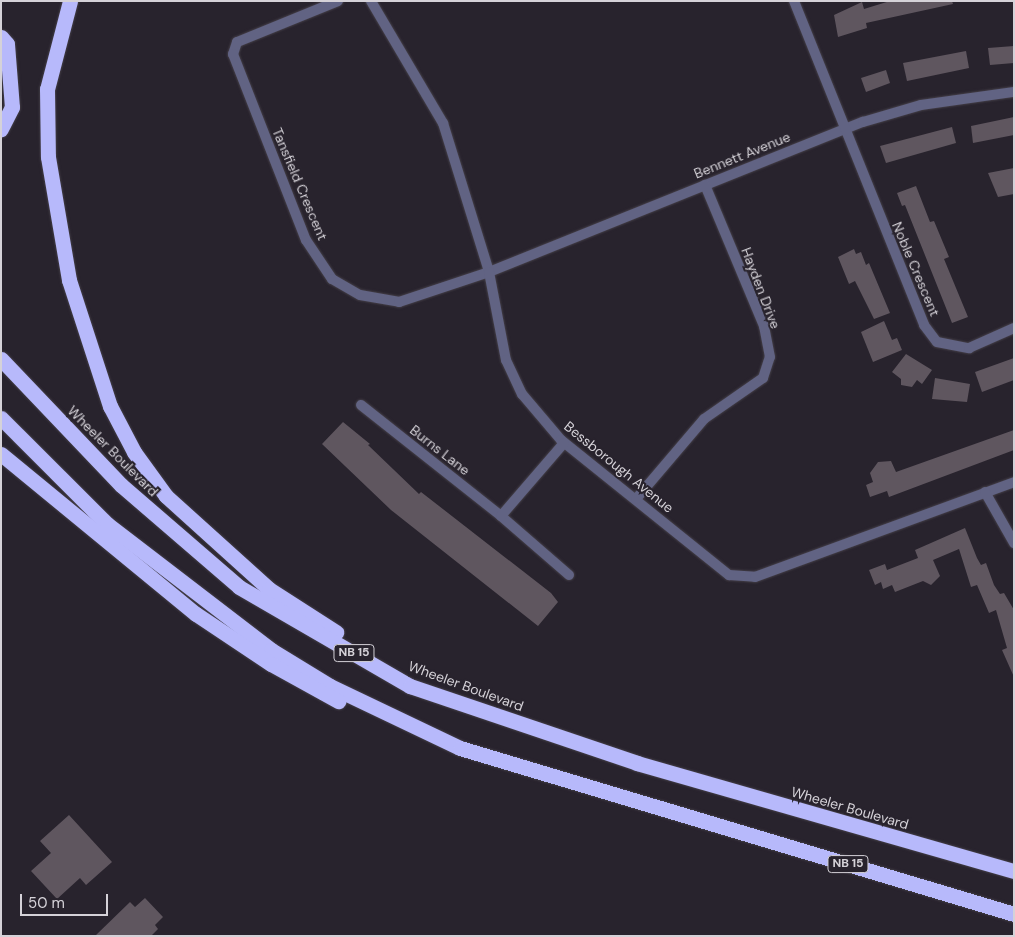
<!DOCTYPE html>
<style>
body{margin:0}
#map{position:relative;width:1015px;height:937px;overflow:hidden;background:#28232d;font-family:"DM Sans",sans-serif}
div>[style]{position:absolute}
.building>*{inset:0;background:#5f565f}
.roads{filter:drop-shadow(0 0 1px #443f48) drop-shadow(0 0 1px #443f48)}
.minor>*{height:10px;margin:-5px;padding:0 5px;transform-origin:5px;border-radius:5px;background:#616383}
.motorway>*{height:15px;margin:-7.5px;padding:0 7.5px;transform-origin:7.5px;border-radius:7.5px;background:#b7b9fb}
span{translate:-50% -50%;white-space:nowrap;text-align:center;line-height:1.15;-webkit-text-stroke:4px #28232d;paint-order:stroke}
.shield-label span{padding:1px 4px;background:#28232d;border:1px solid;border-radius:4px;-webkit-text-stroke-width:0}
.shield-label{font-size:12px;color:#d5d2d8;font-weight:700}
.street-label{font-size:14px;color:#d5d2d8}
.frame{position:absolute;inset:0;border:2px solid #d5d2d8;pointer-events:none}
.scale{position:absolute;left:20px;top:894px;width:88px;height:22px;box-sizing:border-box;border:2px solid #d5d2d8;border-top:0;padding-left:6px;font-size:15px;line-height:18px;white-space:nowrap;color:#d5d2d8;-webkit-text-stroke:4px #28232d;paint-order:stroke}
</style>
<div id="map">
<div class="building">
<i style="clip-path:polygon(890px 1px,952px 1px,953px 4px,866px 23px,867px 28px,838px 37px,834px 15px,862px 2px,864px 9px)"></i>
<i style="clip-path:polygon(1014px 46px,1014px 63px,990px 65px,988px 48px)"></i>
<i style="clip-path:polygon(966px 51px,969px 68px,907px 81px,903px 63px)"></i>
<i style="clip-path:polygon(886px 70px,890px 83px,866px 92px,861px 78px)"></i>
<i style="clip-path:polygon(1014px 117px,1014px 135px,973px 143px,971px 126px)"></i>
<i style="clip-path:polygon(952px 127px,956px 143px,886px 163px,880px 146px)"></i>
<i style="clip-path:polygon(1014px 168px,1014px 194px,998px 197px,988px 173px)"></i>
<i style="clip-path:polygon(916px 186px,930px 222px,934px 221px,949px 257px,944px 259px,968px 317px,952px 323px,905px 205px,902px 206px,897px 193px)"></i>
<i style="clip-path:polygon(854px 249px,856px 254px,861px 252px,866px 265px,869px 263px,890px 313px,874px 319px,855px 281px,849px 284px,838px 257px)"></i>
<i style="clip-path:polygon(884px 321px,892px 340px,897px 338px,902px 350px,873px 362px,861px 332px)"></i>
<i style="clip-path:polygon(906px 354px,932px 370px,922px 384px,917px 380px,912px 387px,901px 385px,901px 379px,892px 372px)"></i>
<i style="clip-path:polygon(1014px 358px,1014px 380px,982px 392px,975px 372px)"></i>
<i style="clip-path:polygon(935px 378px,970px 384px,967px 402px,932px 399px)"></i>
<i style="clip-path:polygon(343px 422px,370px 444px,368px 445px,419px 494px,421px 492px,551px 593px,558px 602px,538px 626px,391px 510px,322px 444px)"></i>
<i style="clip-path:polygon(1014px 430px,1014px 450px,889px 497px,887px 491px,870px 497px,866px 485px,873px 482px,870px 473px,878px 462px,891px 461px,896px 472px)"></i>
<i style="clip-path:polygon(965px 528px,977px 558px,981px 565px,986px 563px,994px 585px,1000px 594px,1004px 593px,1014px 610px,1014px 677px,1002px 650px,1007px 648px,996px 610px,989px 613px,977px 585px,971px 587px,959px 549px,933px 560px,940px 576px,931px 585px,923px 581px,895px 592px,892px 585px,883px 589px,881px 582px,875px 585px,869px 570px,885px 564px,887px 570px,918px 558px,915px 550px)"></i>
<i style="clip-path:polygon(69px 815px,112px 862px,86px 885px,80px 878px,57px 899px,31px 871px,51px 853px,40px 841px)"></i>
<i style="clip-path:polygon(145px 898px,163px 917px,155px 925px,158px 929px,151px 936px,95px 936px,130px 902px,135px 907px)"></i>
</div>
<div class="roads">
<div class="minor">
<i style="left:338px;top:1px;width:109px;rotate:157.9deg"></i>
<i style="left:237px;top:42px;width:13px;rotate:108deg"></i>
<i style="left:233px;top:54px;width:200px;rotate:68.6deg"></i>
<i style="left:306px;top:240px;width:47px;rotate:56.3deg"></i>
<i style="left:332px;top:279px;width:32px;rotate:30deg"></i>
<i style="left:360px;top:295px;width:40px;rotate:10deg"></i>
<i style="left:399px;top:302px;width:95px;rotate:-18.4deg"></i>
<i style="left:489px;top:272px;width:403px;rotate:-21.9deg"></i>
<i style="left:863px;top:122px;width:60px;rotate:-16.3deg"></i>
<i style="left:921px;top:105px;width:94px;rotate:-8deg"></i>
<i style="left:371px;top:1px;width:142px;rotate:59.5deg"></i>
<i style="left:443px;top:123px;width:156px;rotate:72.8deg"></i>
<i style="left:489px;top:272px;width:90px;rotate:79.1deg"></i>
<i style="left:506px;top:360px;width:38px;rotate:65deg"></i>
<i style="left:522px;top:394px;width:60px;rotate:49.7deg"></i>
<i style="left:561px;top:440px;width:216px;rotate:38.8deg"></i>
<i style="left:729px;top:575px;width:26px;rotate:4deg"></i>
<i style="left:755px;top:577px;width:276px;rotate:-20.1deg"></i>
<i style="left:794px;top:1px;width:349px;rotate:68.1deg"></i>
<i style="left:924px;top:325px;width:21px;rotate:53deg"></i>
<i style="left:937px;top:342px;width:33px;rotate:11deg"></i>
<i style="left:969px;top:348px;width:49px;rotate:-24deg"></i>
<i style="left:361px;top:405px;width:179px;rotate:38.4deg"></i>
<i style="left:501px;top:516px;width:90px;rotate:40.9deg"></i>
<i style="left:985px;top:492px;width:59px;rotate:60.4deg"></i>
<i style="left:636px;top:499px;width:105px;rotate:-49.6deg"></i>
<i style="left:704px;top:419px;width:72px;rotate:-34.8deg"></i>
<i style="left:763px;top:378px;width:22px;rotate:-72deg"></i>
<i style="left:770px;top:357px;width:32px;rotate:-101deg"></i>
<i style="left:764px;top:326px;width:153px;rotate:-112.7deg"></i>
<i style="left:501px;top:516px;width:96px;rotate:-49.2deg"></i>
</div>
<div class="motorway">
<i style="left:70px;top:1px;width:91px;rotate:104.6deg"></i>
<i style="left:47px;top:89px;width:68px;rotate:89.2deg"></i>
<i style="left:48px;top:157px;width:125px;rotate:80.3deg"></i>
<i style="left:69px;top:280px;width:133px;rotate:72deg"></i>
<i style="left:110px;top:406px;width:52px;rotate:62.4deg"></i>
<i style="left:134px;top:452px;width:54px;rotate:54deg"></i>
<i style="left:166px;top:496px;width:139px;rotate:42.1deg"></i>
<i style="left:269px;top:589px;width:80px;rotate:32.7deg"></i>
<i style="left:1px;top:37px;width:9px;rotate:49deg"></i>
<i style="left:7px;top:44px;width:63px;rotate:85.5deg"></i>
<i style="left:12px;top:107px;width:25px;rotate:117deg"></i>
<i style="left:1px;top:359px;width:174px;rotate:46.4deg"></i>
<i style="left:121px;top:485px;width:156px;rotate:40.8deg"></i>
<i style="left:239px;top:587px;width:198px;rotate:30.1deg"></i>
<i style="left:410px;top:686px;width:240px;rotate:18.7deg"></i>
<i style="left:637px;top:763px;width:392px;rotate:16deg"></i>
<i style="left:1px;top:418px;width:150px;rotate:45deg"></i>
<i style="left:107px;top:524px;width:207px;rotate:37.5deg"></i>
<i style="left:271px;top:650px;width:69px;rotate:31.4deg"></i>
<i style="left:330px;top:686px;width:144px;rotate:25.5deg"></i>
<i style="left:460px;top:748px;width:578px;rotate:16.68deg"></i>
<i style="left:1px;top:454px;width:252px;rotate:39.4deg"></i>
<i style="left:196px;top:614px;width:90px;rotate:33.7deg"></i>
<i style="left:271px;top:664px;width:77px;rotate:28.9deg"></i>
</div>
</div>
<div class="shield-label">
<span style="left:354px;top:653px">NB 15</span>
<span style="left:848px;top:864px">NB 15</span>
</div>
<div class="street-label">
<span style="left:742px;top:155px;rotate:-22deg">Bennett Avenue</span>
<span style="left:300px;top:184px;rotate:67deg">Tansfield Crescent</span>
<span style="left:916px;top:269px;rotate:67deg">Noble Crescent</span>
<span style="left:761px;top:288px;rotate:69deg">Hayden Drive</span>
<span style="left:440px;top:450px;rotate:38deg">Burns Lane</span>
<span style="left:113px;top:451px;rotate:45deg">Wheeler Boulevard</span>
<span style="left:619px;top:467px;rotate:39deg">Bessborough Avenue</span>
<span style="left:466px;top:686px;rotate:20deg">Wheeler Boulevard</span>
<span style="left:850px;top:808px;rotate:16deg">Wheeler Boulevard</span>
</div>
<div class="frame"></div>
<div class="scale">50 m</div>
</div>
